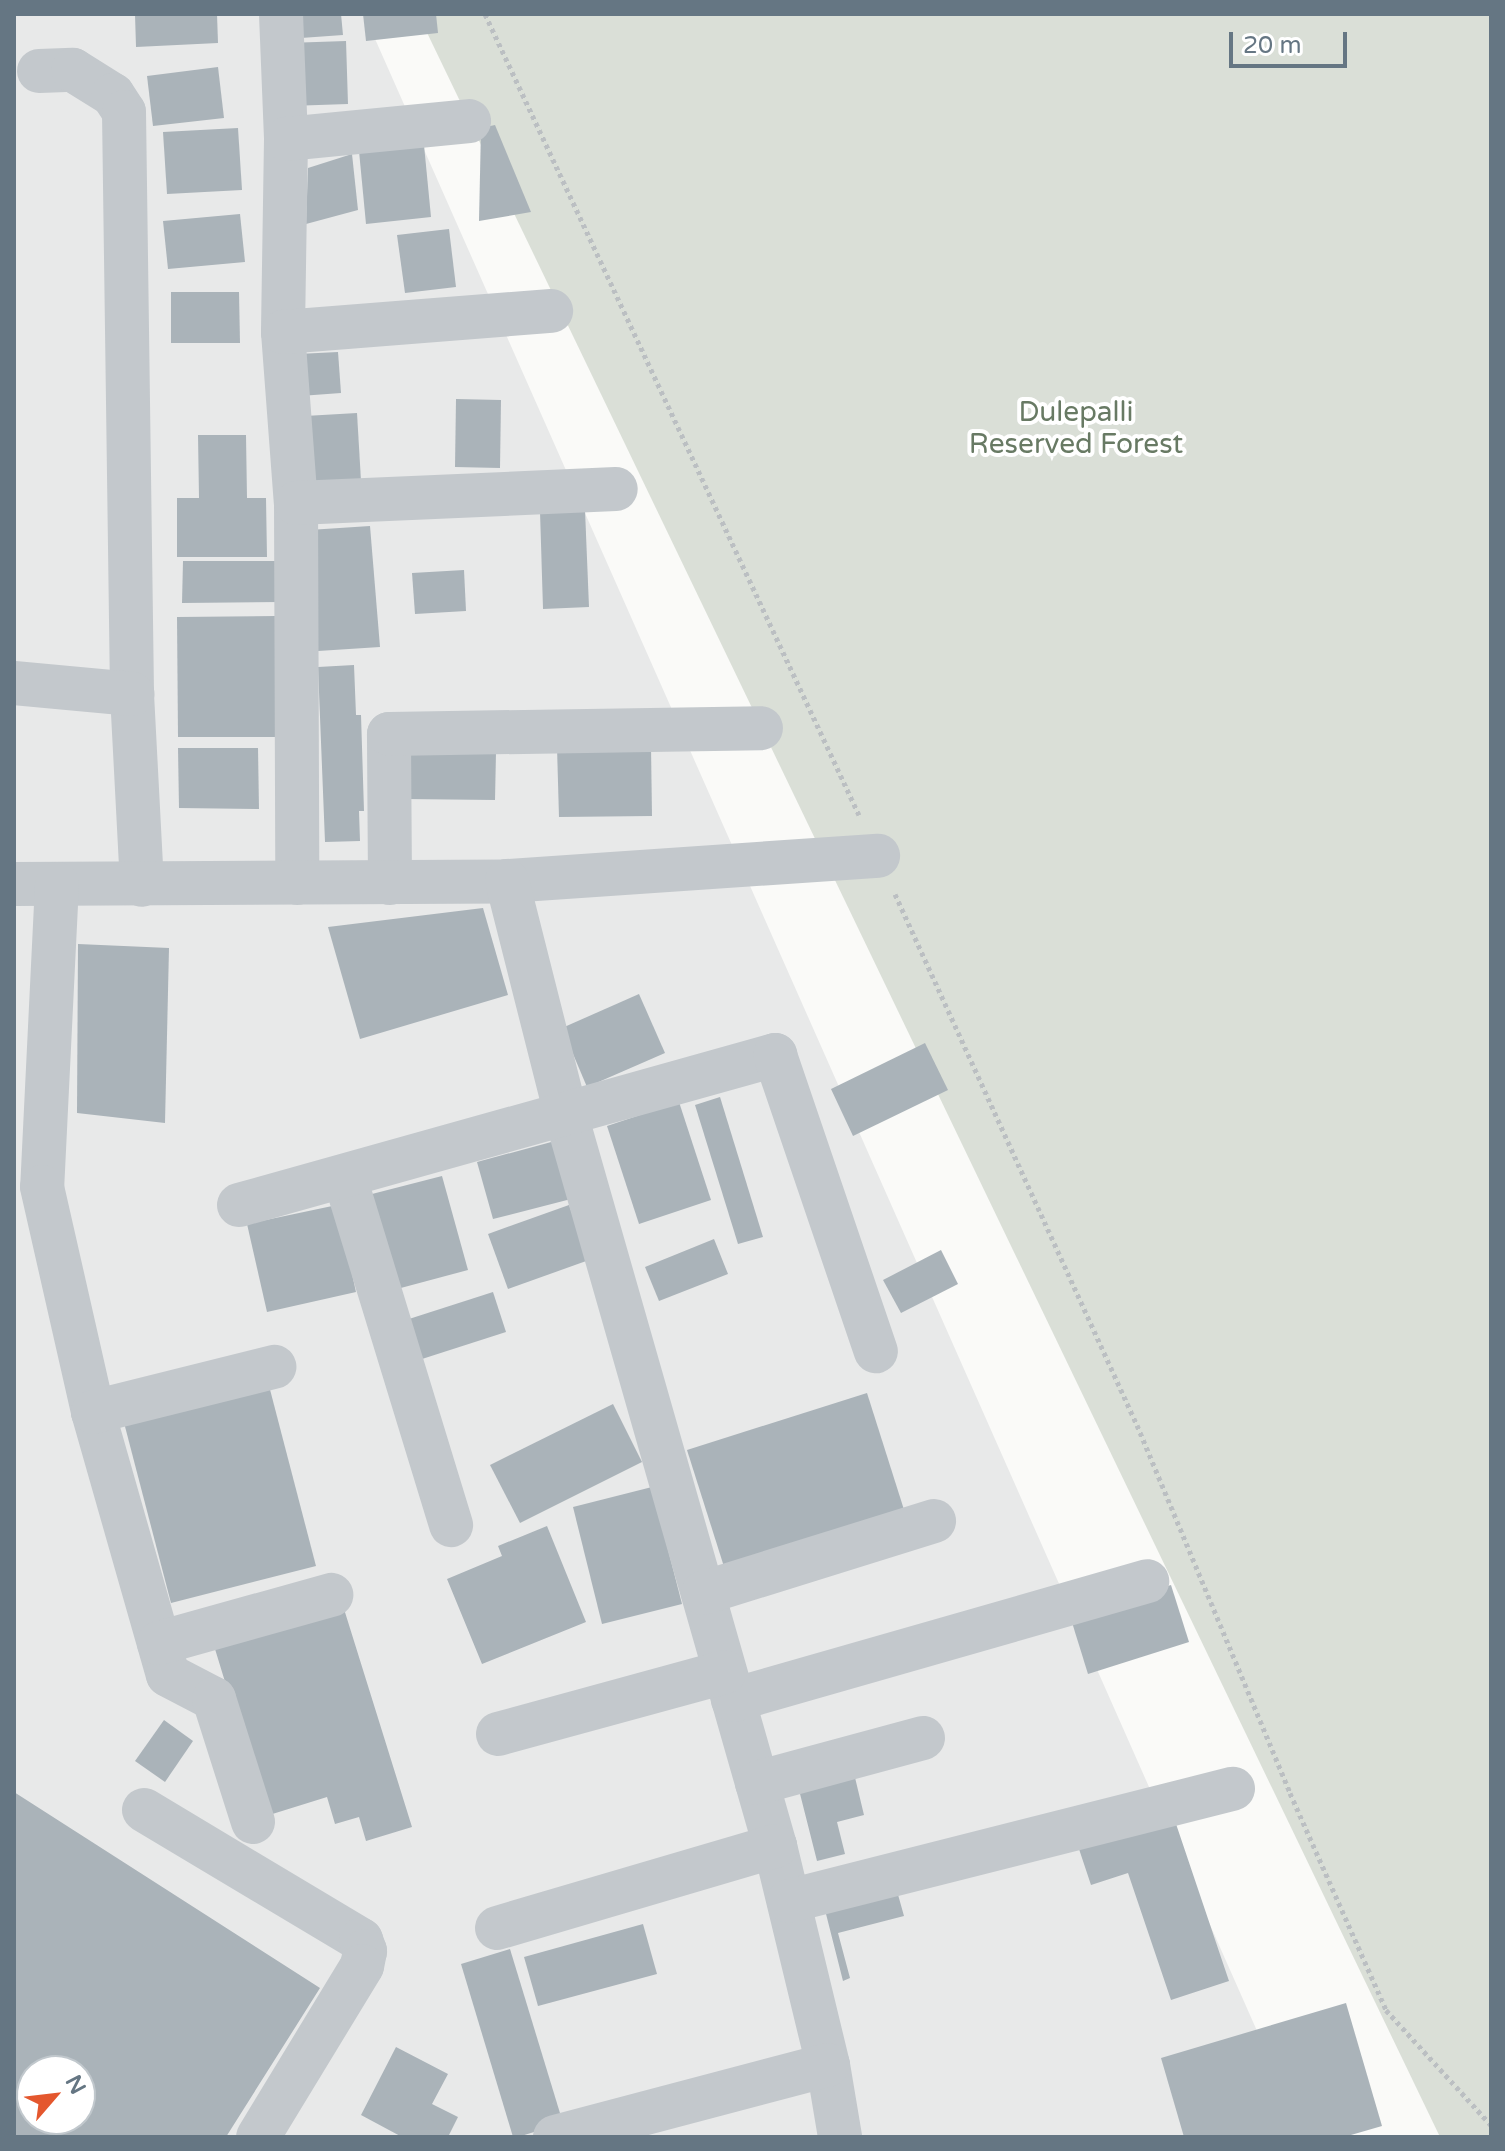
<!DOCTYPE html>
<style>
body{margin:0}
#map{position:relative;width:1505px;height:2151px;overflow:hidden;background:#fafaf8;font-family:"Varela Round",sans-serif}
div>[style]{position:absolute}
.built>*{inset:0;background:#e8e9e9}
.green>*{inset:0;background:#dadfd7}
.building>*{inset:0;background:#aab3b9}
.path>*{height:5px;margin-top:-2.5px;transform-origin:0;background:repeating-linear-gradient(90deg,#bbbfc2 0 4px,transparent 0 8px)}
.minor>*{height:44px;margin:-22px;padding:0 22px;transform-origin:22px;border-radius:22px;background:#c3c8cc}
span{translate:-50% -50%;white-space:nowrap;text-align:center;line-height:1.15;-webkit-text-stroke:8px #fff;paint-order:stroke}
.park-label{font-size:28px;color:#687a64}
.frame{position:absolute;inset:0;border:16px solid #657683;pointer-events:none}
.north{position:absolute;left:16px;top:2055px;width:80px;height:80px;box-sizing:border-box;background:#fff;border:2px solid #c1c8cd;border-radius:50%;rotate:62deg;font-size:22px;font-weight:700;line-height:32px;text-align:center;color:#657683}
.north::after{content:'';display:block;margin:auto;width:28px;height:36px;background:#e4572e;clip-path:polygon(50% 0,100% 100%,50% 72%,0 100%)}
.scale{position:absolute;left:1229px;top:32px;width:118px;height:36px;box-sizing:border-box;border:4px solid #657683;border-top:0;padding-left:10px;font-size:24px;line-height:28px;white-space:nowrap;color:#657683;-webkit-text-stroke:6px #fff;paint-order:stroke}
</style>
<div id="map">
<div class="built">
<i style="clip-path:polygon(evenodd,14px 14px,364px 14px,1304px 2137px,14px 2137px,14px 14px,32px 2071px,80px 2071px,80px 2119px,32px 2119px,32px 2071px)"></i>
</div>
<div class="green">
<i style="clip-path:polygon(418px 14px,1491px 14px,1491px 2137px,1440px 2137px)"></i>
</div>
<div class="building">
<i style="clip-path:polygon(135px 14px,217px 14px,218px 43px,136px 47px)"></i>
<i style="clip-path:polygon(285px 14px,341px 14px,343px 35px,287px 39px)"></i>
<i style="clip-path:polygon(363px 14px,436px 14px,438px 33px,366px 41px)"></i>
<i style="clip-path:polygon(346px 41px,348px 104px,289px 106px,287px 43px)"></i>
<i style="clip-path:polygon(218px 67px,224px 118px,153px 126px,147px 76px)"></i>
<i style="clip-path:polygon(495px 125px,531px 212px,479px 221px,481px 128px)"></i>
<i style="clip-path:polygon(238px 128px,242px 190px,167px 194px,163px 132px)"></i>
<i style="clip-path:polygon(424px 145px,431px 217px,366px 224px,359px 151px)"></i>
<i style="clip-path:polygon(352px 154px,358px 210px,306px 224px,308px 168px)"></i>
<i style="clip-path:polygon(240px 214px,245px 262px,168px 269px,163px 221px)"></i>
<i style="clip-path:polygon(449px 229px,456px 287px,405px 293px,397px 235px)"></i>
<i style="clip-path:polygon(171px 292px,239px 292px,240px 343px,171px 343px)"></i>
<i style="clip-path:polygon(338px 352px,341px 393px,300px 396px,298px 354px)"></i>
<i style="clip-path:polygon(456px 399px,501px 400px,500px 468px,455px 467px)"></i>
<i style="clip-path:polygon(357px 413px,361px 481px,309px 484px,305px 416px)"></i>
<i style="clip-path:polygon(198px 435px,246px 435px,247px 498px,266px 498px,267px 557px,177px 557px,177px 498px,199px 498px)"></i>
<i style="clip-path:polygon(585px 510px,589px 607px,543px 609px,540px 511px)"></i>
<i style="clip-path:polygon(370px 526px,380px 647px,318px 651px,309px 530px)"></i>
<i style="clip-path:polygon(183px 561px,279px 561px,280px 602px,182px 603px)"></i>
<i style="clip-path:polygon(464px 570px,466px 611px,415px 614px,412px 573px)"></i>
<i style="clip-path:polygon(276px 616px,277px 737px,178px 737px,177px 617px)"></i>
<i style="clip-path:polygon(354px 665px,356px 715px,361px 715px,364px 811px,359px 811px,360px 841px,325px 842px,318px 667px)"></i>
<i style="clip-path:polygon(651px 746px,652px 816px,559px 817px,557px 747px)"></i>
<i style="clip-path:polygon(178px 748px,258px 748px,259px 809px,179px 808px)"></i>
<i style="clip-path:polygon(404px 751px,496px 752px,495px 800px,404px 799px)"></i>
<i style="clip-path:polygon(483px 908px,508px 995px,360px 1039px,328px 927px)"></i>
<i style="clip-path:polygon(78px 944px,169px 948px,165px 1123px,77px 1113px)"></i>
<i style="clip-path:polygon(639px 994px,665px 1053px,587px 1087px,562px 1028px)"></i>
<i style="clip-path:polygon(925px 1043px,948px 1090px,853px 1136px,831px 1089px)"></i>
<i style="clip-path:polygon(720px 1097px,763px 1237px,738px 1244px,695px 1105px)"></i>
<i style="clip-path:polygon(679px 1102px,711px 1200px,639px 1224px,607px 1126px)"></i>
<i style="clip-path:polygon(555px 1141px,571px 1199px,493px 1219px,477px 1162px)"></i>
<i style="clip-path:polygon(442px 1176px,468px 1270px,397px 1289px,372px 1194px)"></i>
<i style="clip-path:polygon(337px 1205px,356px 1292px,267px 1312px,247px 1224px)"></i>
<i style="clip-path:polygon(569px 1205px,589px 1260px,508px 1289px,488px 1234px)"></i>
<i style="clip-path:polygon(714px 1239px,728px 1274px,659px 1301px,645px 1267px)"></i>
<i style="clip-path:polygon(941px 1250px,958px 1284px,901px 1313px,883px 1280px)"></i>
<i style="clip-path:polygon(493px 1292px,506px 1332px,422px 1359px,409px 1319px)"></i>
<i style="clip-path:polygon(267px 1378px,316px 1566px,171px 1603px,122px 1415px)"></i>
<i style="clip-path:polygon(867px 1393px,906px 1516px,726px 1573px,687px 1450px)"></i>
<i style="clip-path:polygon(613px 1404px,642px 1462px,520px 1523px,490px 1465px)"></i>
<i style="clip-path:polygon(652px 1487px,682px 1604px,602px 1624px,573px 1507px)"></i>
<i style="clip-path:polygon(547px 1526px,586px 1622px,482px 1664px,447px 1579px,502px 1556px,498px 1546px)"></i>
<i style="clip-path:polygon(1171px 1585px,1189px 1642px,1088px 1674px,1070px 1616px)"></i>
<i style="clip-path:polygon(344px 1609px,412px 1827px,366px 1841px,359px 1817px,335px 1824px,327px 1797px,266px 1816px,215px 1649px)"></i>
<i style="clip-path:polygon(164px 1720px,193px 1741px,165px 1782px,135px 1761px)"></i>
<i style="clip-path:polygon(852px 1765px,864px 1815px,837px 1822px,845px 1854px,817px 1861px,796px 1778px)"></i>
<i style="clip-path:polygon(evenodd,14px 1792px,320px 1988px,226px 2137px,14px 2137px,14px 1792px,32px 2071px,80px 2071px,80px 2119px,32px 2119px,32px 2071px)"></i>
<i style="clip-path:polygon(1173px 1815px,1229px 1981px,1171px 2000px,1128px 1873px,1091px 1885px,1078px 1846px)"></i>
<i style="clip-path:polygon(897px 1891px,904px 1916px,838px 1933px,850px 1978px,843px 1981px,825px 1910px)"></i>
<i style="clip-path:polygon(643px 1924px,657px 1974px,538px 2006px,524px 1957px)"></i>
<i style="clip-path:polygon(510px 1949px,563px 2123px,518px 2137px,513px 2137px,461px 1964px)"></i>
<i style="clip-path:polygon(1346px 2003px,1382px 2126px,1344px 2137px,1184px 2137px,1161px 2058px)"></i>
<i style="clip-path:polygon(396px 2047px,448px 2074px,432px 2104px,458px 2117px,448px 2137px,402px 2137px,361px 2115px)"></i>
</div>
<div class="path">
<i style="left:485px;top:14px;width:884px;rotate:64.97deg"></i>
<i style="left:895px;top:894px;width:584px;rotate:65.5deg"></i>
<i style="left:1137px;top:1425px;width:399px;rotate:67.4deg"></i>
<i style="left:1290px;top:1793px;width:237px;rotate:66.1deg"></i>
<i style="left:1386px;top:2010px;width:156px;rotate:47.6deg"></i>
</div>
<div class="minor">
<i style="left:281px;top:14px;width:125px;rotate:87.7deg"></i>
<i style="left:286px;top:139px;width:193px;rotate:90.9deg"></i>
<i style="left:283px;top:332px;width:171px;rotate:85.7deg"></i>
<i style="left:296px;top:503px;width:380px;rotate:89.8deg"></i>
<i style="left:39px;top:71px;width:34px;rotate:-2deg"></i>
<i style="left:73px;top:70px;width:47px;rotate:32deg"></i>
<i style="left:113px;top:95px;width:20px;rotate:57deg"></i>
<i style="left:124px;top:112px;width:582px;rotate:89.21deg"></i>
<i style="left:132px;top:694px;width:191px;rotate:87deg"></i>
<i style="left:286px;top:139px;width:184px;rotate:-5.6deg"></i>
<i style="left:283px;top:332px;width:269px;rotate:-4.5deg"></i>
<i style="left:296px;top:503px;width:320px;rotate:-2.5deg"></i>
<i style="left:14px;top:683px;width:119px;rotate:5.3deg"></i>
<i style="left:507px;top:881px;width:372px;rotate:-3.9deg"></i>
<i style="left:390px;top:883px;width:149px;rotate:-90.4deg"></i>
<i style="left:389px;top:734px;width:372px;rotate:-0.9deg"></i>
<i style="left:14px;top:884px;width:493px;rotate:-0.3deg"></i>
<i style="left:507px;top:881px;width:241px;rotate:75.8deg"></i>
<i style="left:566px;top:1115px;width:760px;rotate:74.04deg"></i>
<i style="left:775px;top:1846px;width:225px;rotate:76.4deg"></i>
<i style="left:828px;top:2065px;width:73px;rotate:80.5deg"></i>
<i style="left:57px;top:884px;width:303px;rotate:92.8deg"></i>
<i style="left:42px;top:1187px;width:231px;rotate:77.2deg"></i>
<i style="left:93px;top:1412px;width:273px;rotate:74.1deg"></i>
<i style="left:168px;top:1675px;width:52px;rotate:27.6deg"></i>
<i style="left:214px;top:1699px;width:129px;rotate:72.4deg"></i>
<i style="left:345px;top:1178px;width:363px;rotate:73deg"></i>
<i style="left:239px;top:1205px;width:557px;rotate:-15.63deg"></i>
<i style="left:775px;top:1055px;width:313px;rotate:71.2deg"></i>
<i style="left:93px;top:1412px;width:187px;rotate:-14deg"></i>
<i style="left:703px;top:1593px;width:242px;rotate:-17.3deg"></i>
<i style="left:159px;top:1643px;width:179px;rotate:-15.6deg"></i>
<i style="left:733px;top:1700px;width:431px;rotate:-16deg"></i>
<i style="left:498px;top:1734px;width:235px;rotate:-15.3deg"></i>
<i style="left:757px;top:1783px;width:172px;rotate:-15.2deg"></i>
<i style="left:144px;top:1810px;width:253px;rotate:30.9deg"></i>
<i style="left:361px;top:1940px;width:12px;rotate:70deg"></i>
<i style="left:365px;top:1951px;width:15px;rotate:101deg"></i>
<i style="left:362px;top:1966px;width:200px;rotate:121.3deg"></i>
<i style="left:789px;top:1901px;width:458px;rotate:-14.2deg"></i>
<i style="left:497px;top:1928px;width:290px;rotate:-16.4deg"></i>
<i style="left:555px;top:2137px;width:282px;rotate:-14.8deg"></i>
</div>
<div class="park-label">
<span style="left:1076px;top:428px">Dulepalli<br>Reserved Forest</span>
</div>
<div class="frame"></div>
<div class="north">N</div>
<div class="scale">20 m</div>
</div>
